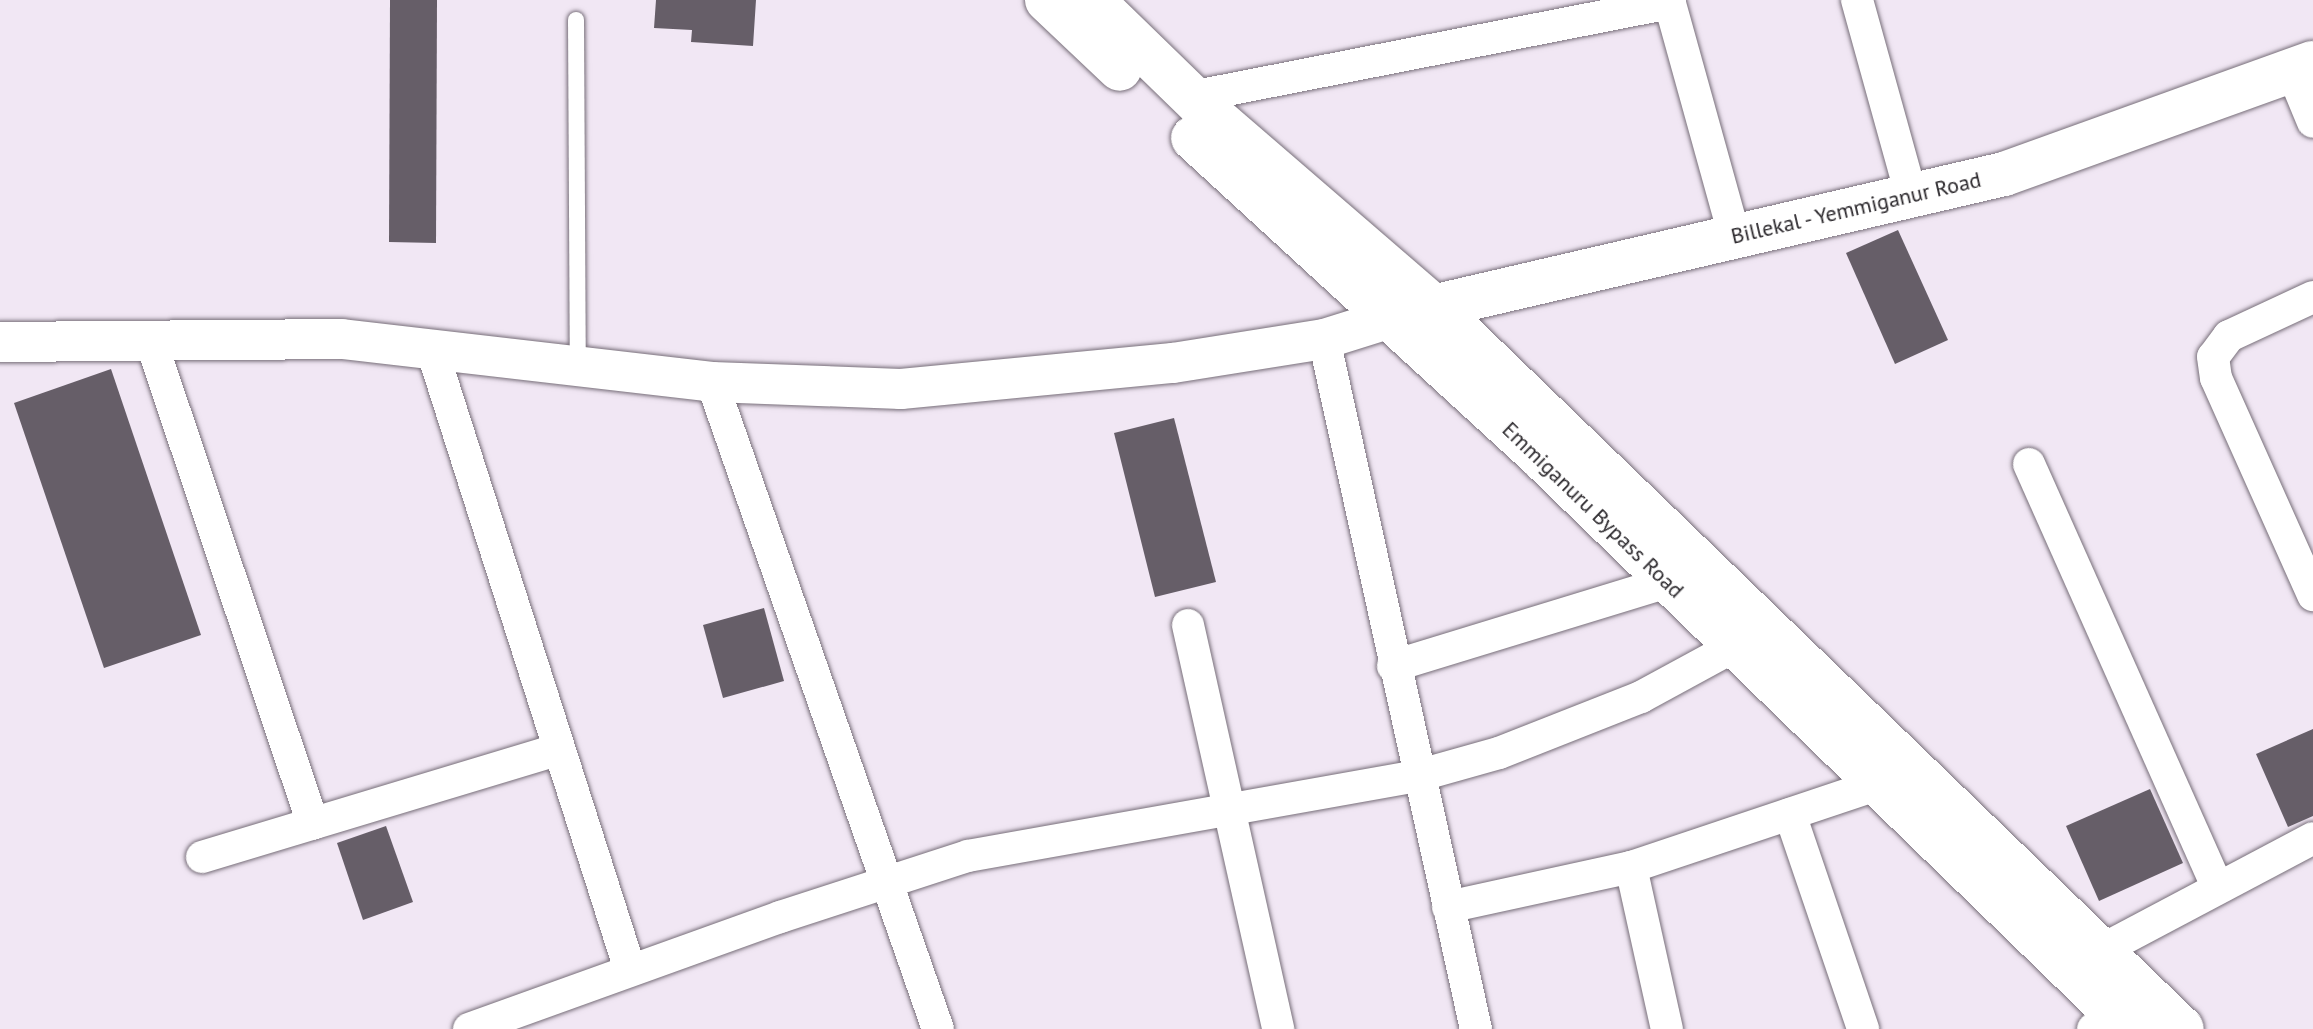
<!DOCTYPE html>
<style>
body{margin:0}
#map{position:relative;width:2313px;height:1029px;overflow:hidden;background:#f1e7f4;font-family:"PT Sans",sans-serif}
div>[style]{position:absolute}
.building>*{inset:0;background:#665e68}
.roads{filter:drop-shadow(0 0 2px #776e79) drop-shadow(0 0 2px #776e79)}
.service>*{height:16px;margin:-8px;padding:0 8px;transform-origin:8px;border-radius:8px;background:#fff}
.minor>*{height:32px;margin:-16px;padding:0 16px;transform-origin:16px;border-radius:16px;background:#fff}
.tertiary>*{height:40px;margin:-20px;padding:0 20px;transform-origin:20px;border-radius:20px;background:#fff}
.primary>*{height:44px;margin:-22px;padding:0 22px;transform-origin:22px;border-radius:22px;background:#fff}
span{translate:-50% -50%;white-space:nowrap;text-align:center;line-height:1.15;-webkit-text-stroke:8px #fff;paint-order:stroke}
.street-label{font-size:22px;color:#2a272b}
</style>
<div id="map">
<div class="building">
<i style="clip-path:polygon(390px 0,437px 0,436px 243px,389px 242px)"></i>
<i style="clip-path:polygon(656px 0,756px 0,753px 46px,691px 42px,692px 30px,654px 28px)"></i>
<i style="clip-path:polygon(1898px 230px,1948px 340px,1895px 364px,1846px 253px)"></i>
<i style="clip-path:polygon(111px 369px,201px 635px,104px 668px,14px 403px)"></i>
<i style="clip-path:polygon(1174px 418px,1216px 582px,1155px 597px,1114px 433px)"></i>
<i style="clip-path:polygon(764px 608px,784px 681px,723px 698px,703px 625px)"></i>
<i style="clip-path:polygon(2313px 729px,2313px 816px,2288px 827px,2256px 754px)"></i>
<i style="clip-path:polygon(2150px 789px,2183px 863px,2099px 901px,2066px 826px)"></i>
<i style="clip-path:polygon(386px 826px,413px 902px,363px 920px,337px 843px)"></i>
</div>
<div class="roads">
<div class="service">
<i style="left:576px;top:20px;width:346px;rotate:89.7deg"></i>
</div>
<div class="minor">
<i style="left:1669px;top:0;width:244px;rotate:74.5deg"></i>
<i style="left:1857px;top:0;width:202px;rotate:74.5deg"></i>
<i style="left:2291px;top:69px;width:57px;rotate:67.5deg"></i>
<i style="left:1191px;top:97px;width:488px;rotate:-11.1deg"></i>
<i style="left:2313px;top:297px;width:93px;rotate:155.1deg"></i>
<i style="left:2229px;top:336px;width:26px;rotate:127deg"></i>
<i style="left:2213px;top:357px;width:21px;rotate:82deg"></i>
<i style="left:2216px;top:378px;width:238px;rotate:65.9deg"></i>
<i style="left:1324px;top:339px;width:707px;rotate:77.58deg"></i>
<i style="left:151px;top:341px;width:509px;rotate:71.46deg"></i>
<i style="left:433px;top:353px;width:648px;rotate:72.29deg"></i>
<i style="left:712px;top:382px;width:685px;rotate:70.75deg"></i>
<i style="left:2029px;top:464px;width:464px;rotate:66deg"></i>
<i style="left:1188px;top:625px;width:414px;rotate:77.4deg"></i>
<i style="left:1393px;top:666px;width:284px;rotate:-17deg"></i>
<i style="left:1790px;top:814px;width:227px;rotate:71.2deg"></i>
<i style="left:202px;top:857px;width:373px;rotate:-16.8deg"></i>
<i style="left:1631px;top:867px;width:166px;rotate:77.5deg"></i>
<i style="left:1448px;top:907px;width:187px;rotate:-12.3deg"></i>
<i style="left:1631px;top:867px;width:262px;rotate:-18.5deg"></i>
<i style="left:2100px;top:951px;width:241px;rotate:-27.9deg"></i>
<i style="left:469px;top:1029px;width:331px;rotate:-19.8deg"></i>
<i style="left:780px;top:917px;width:198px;rotate:-18deg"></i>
<i style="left:968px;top:856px;width:456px;rotate:-10.1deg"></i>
<i style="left:1417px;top:776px;width:85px;rotate:-15.7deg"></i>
<i style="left:1499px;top:753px;width:153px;rotate:-21.5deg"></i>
<i style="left:1641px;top:697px;width:107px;rotate:-28.5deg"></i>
<i style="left:2093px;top:1029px;width:28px;rotate:-23deg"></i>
</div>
<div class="tertiary">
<i style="left:0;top:342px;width:342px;rotate:-0.5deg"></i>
<i style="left:342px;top:339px;width:372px;rotate:6.6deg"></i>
<i style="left:712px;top:382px;width:189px;rotate:2.1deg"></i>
<i style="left:901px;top:389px;width:273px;rotate:-5.5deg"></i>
<i style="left:1173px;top:363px;width:153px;rotate:-9deg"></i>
<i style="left:1324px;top:339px;width:67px;rotate:-17.4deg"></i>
</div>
<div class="primary">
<i style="left:1047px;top:0;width:100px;rotate:43.4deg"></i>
<i style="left:1092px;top:0;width:151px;rotate:44.2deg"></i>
<i style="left:1200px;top:105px;width:306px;rotate:40.8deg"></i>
<i style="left:1432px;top:305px;width:1042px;rotate:43.99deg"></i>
<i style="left:1193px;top:138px;width:476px;rotate:42.5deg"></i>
<i style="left:1544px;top:460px;width:818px;rotate:44.11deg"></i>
<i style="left:1411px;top:312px;width:609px;rotate:-13.1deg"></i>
<i style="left:2004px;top:174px;width:328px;rotate:-19.8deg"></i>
</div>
</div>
<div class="street-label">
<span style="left:1856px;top:208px;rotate:-13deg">Billekal - Yemmiganur Road</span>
<span style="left:1593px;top:510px;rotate:44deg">Emmiganuru Bypass Road</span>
</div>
</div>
